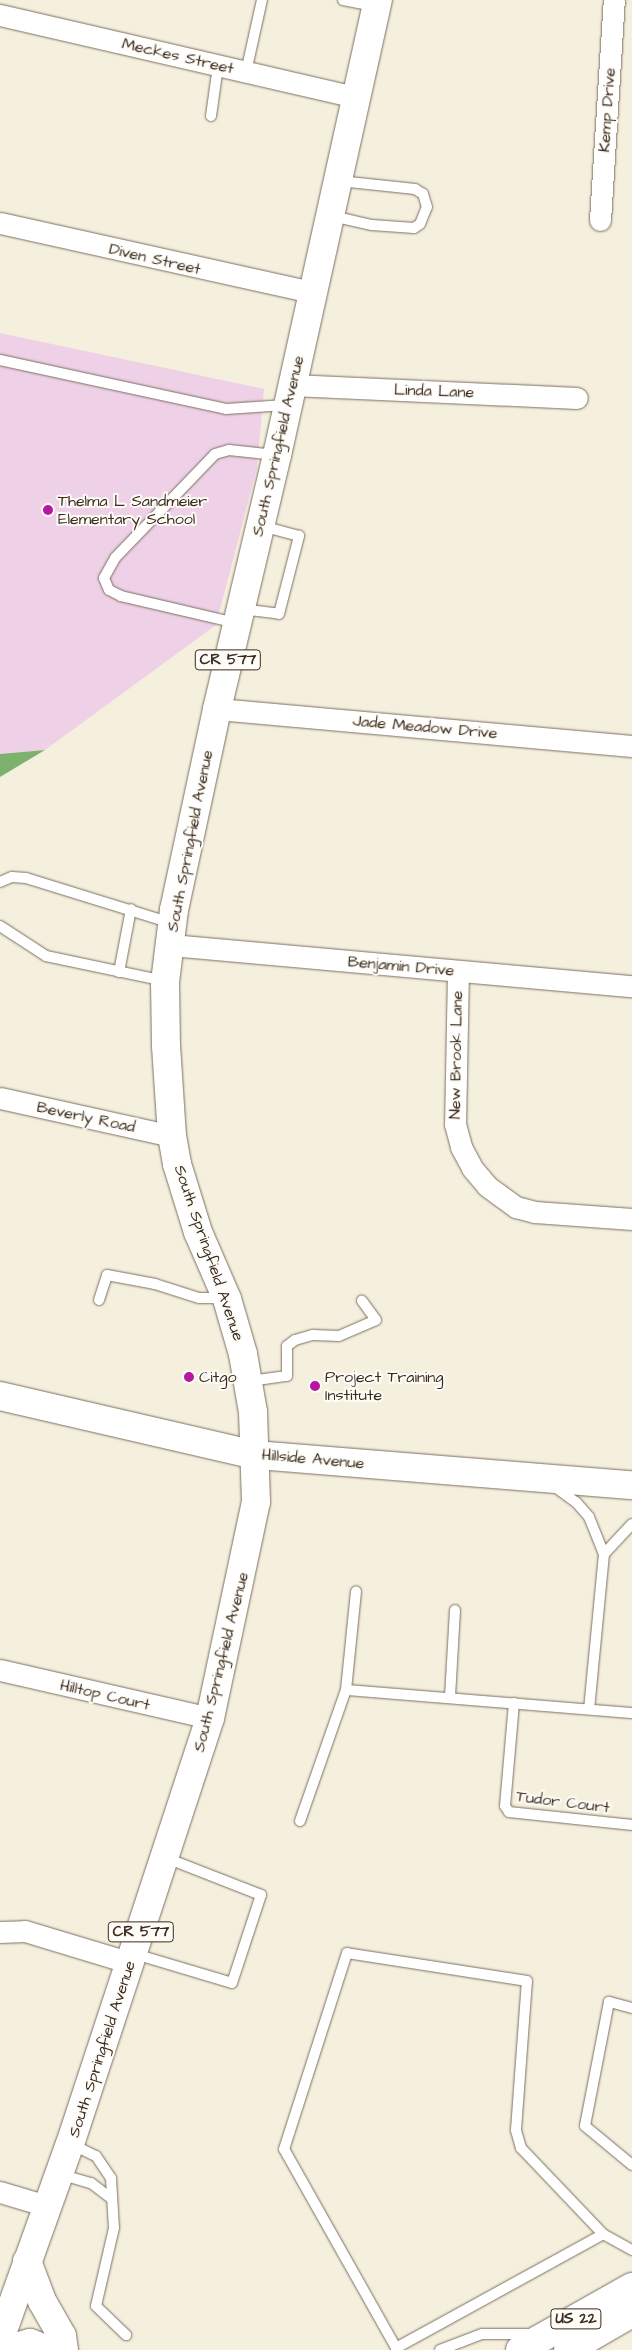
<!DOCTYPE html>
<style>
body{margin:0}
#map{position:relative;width:632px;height:2350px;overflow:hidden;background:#f5efdd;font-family:"Architects Daughter",sans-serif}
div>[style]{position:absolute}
.built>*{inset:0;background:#eed0e7}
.forest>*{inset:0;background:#7cb26e}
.roads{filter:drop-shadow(0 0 1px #7c6f61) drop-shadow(0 0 1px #7c6f61)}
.lane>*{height:10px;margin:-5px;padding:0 5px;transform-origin:5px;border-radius:5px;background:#fff}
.street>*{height:21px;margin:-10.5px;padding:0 10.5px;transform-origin:10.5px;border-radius:10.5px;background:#fff}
.secondary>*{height:28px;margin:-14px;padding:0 14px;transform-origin:14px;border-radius:14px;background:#fff}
.primary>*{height:28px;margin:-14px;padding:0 14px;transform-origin:14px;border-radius:14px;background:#fff}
.highway>*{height:28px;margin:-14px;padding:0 14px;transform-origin:14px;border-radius:14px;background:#fff}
.dots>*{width:14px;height:14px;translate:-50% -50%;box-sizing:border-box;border:2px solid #fdfcf7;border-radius:50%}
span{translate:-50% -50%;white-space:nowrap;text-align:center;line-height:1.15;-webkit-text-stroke:4px #fdfcf7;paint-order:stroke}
.shield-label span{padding:1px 4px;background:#fdfcf7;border:1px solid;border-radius:4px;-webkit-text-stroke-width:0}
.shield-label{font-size:15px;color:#3b2a1e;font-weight:700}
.street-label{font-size:16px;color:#3b2a1e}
.poi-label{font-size:16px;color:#3b2a1e}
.left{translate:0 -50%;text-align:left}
</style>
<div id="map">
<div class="built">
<i style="clip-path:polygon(0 333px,264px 389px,257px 468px,216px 625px,45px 750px,0 754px)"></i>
</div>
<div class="forest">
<i style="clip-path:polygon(45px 750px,0 777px,0 754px)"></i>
</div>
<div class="roads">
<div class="lane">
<i style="left:343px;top:0;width:33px;rotate:11deg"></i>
<i style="left:246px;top:72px;width:74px;rotate:-77.5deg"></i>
<i style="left:211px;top:116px;width:50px;rotate:-82deg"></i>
<i style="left:332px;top:216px;width:41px;rotate:12.7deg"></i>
<i style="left:372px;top:225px;width:42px;rotate:4.1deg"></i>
<i style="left:414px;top:228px;width:7px;rotate:-34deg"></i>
<i style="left:420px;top:224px;width:18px;rotate:-68deg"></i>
<i style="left:427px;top:207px;width:14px;rotate:-107deg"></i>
<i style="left:423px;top:194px;width:9px;rotate:-148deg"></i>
<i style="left:415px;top:189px;width:76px;rotate:-174deg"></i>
<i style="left:0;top:360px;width:231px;rotate:12.2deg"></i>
<i style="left:226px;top:409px;width:60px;rotate:-3.8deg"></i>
<i style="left:241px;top:609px;width:38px;rotate:7deg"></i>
<i style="left:279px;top:614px;width:81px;rotate:-75.6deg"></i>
<i style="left:299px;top:536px;width:38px;rotate:-165deg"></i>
<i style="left:236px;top:623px;width:118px;rotate:-166.8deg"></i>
<i style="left:121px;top:596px;width:13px;rotate:-153deg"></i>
<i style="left:109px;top:590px;width:13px;rotate:-113deg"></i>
<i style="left:104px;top:578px;width:23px;rotate:-61deg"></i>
<i style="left:115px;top:558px;width:144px;rotate:-46.1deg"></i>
<i style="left:215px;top:454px;width:15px;rotate:-16deg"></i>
<i style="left:229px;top:450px;width:47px;rotate:6.1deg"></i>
<i style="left:0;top:882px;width:13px;rotate:-23deg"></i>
<i style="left:12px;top:877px;width:14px;rotate:4deg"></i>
<i style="left:26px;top:878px;width:152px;rotate:17.2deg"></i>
<i style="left:0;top:926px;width:55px;rotate:33.1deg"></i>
<i style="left:46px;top:956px;width:122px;rotate:11.9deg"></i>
<i style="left:119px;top:972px;width:64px;rotate:-79.2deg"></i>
<i style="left:99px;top:1300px;width:26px;rotate:-72deg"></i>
<i style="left:107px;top:1275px;width:49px;rotate:10.6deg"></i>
<i style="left:155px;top:1284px;width:46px;rotate:17.7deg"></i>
<i style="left:199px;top:1298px;width:24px"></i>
<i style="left:250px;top:1381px;width:37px;rotate:-8deg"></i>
<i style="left:287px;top:1376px;width:30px;rotate:-90deg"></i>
<i style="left:287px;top:1346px;width:10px;rotate:-37deg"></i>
<i style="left:295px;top:1340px;width:19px;rotate:-16deg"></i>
<i style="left:313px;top:1335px;width:26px;rotate:2deg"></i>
<i style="left:339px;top:1336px;width:40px;rotate:-23.4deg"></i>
<i style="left:376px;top:1320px;width:24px;rotate:-126deg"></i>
<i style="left:555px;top:1487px;width:26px;rotate:36deg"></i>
<i style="left:576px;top:1502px;width:20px;rotate:49deg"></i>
<i style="left:589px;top:1517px;width:40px;rotate:68deg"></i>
<i style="left:604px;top:1554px;width:156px;rotate:95.5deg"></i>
<i style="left:604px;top:1554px;width:41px;rotate:-47deg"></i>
<i style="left:346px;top:1690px;width:287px;rotate:4.6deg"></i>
<i style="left:450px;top:1697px;width:87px;rotate:-86.7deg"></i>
<i style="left:514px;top:1703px;width:103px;rotate:95deg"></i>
<i style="left:505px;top:1806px;width:7px;rotate:56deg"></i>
<i style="left:509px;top:1812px;width:124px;rotate:6deg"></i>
<i style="left:300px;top:1821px;width:139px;rotate:-70.7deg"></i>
<i style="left:346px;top:1690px;width:99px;rotate:-84.2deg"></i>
<i style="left:135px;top:1954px;width:101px;rotate:16.6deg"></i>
<i style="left:232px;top:1983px;width:93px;rotate:-71.8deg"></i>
<i style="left:261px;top:1895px;width:102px;rotate:-158.7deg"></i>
<i style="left:632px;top:2008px;width:24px;rotate:-165deg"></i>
<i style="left:609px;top:2002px;width:126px;rotate:101deg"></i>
<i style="left:585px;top:2126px;width:61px;rotate:39.7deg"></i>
<i style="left:71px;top:2144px;width:28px;rotate:26deg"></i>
<i style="left:96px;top:2156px;width:27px;rotate:56deg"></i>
<i style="left:111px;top:2178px;width:50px;rotate:86.6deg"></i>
<i style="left:114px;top:2228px;width:80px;rotate:103deg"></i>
<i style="left:96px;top:2306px;width:42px;rotate:44deg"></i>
<i style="left:59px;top:2174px;width:33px;rotate:16deg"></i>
<i style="left:91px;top:2183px;width:26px;rotate:37deg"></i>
<i style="left:603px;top:2234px;width:119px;rotate:-133.6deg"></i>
<i style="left:521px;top:2148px;width:19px;rotate:-106deg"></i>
<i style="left:516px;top:2130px;width:149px;rotate:-85.8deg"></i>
<i style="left:527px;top:1981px;width:182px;rotate:-171.2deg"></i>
<i style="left:347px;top:1953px;width:206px;rotate:107.8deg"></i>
<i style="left:284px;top:2149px;width:228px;rotate:60.6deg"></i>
<i style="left:396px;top:2348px;width:236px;rotate:-28.8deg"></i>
<i style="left:603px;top:2234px;width:33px;rotate:29deg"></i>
<i style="left:440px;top:2350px;width:45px;rotate:-20.9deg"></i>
<i style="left:482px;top:2334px;width:51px"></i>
</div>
<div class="street">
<i style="left:0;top:15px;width:364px;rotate:13deg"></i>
<i style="left:600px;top:220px;width:220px;rotate:-86.4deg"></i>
<i style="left:0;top:223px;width:319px;rotate:12.5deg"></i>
<i style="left:292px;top:385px;width:285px;rotate:2.6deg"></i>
<i style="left:217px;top:709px;width:417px;rotate:5.1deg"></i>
<i style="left:170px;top:945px;width:464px;rotate:5.1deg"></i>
<i style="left:458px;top:971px;width:153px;rotate:91.1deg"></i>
<i style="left:455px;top:1124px;width:24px;rotate:75deg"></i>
<i style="left:461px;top:1147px;width:24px;rotate:62deg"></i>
<i style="left:472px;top:1168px;width:23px;rotate:50deg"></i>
<i style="left:487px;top:1186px;width:36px;rotate:36deg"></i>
<i style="left:516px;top:1207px;width:20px;rotate:15deg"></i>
<i style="left:535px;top:1212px;width:97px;rotate:4.1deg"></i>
<i style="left:0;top:1098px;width:176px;rotate:12.5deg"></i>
<i style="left:0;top:1670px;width:215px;rotate:12.9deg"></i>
<i style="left:0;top:1932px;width:25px;rotate:-2deg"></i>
<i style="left:25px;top:1931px;width:111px;rotate:16.8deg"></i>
<i style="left:0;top:2192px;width:49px;rotate:16.6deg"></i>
</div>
<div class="secondary">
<i style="left:0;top:1396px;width:263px;rotate:13deg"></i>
<i style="left:256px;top:1455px;width:377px;rotate:4.6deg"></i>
</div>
<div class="primary">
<i style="left:0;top:2339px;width:207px;rotate:-70.3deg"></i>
<i style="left:70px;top:2144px;width:448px;rotate:-71.8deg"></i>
<i style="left:210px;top:1718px;width:221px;rotate:-78deg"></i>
<i style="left:256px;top:1502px;width:90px;rotate:-91.9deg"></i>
<i style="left:253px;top:1412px;width:59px;rotate:-99.8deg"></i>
<i style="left:243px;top:1354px;width:57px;rotate:-106.2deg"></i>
<i style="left:227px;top:1299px;width:73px;rotate:-113.4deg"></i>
<i style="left:198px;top:1232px;width:71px;rotate:-107.2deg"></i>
<i style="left:177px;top:1164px;width:28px;rotate:-100deg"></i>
<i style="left:172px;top:1136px;width:90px;rotate:-93.8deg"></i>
<i style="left:166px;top:1046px;width:64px;rotate:-90.9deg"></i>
<i style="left:165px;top:982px;width:73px;rotate:-82.9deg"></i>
<i style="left:174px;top:910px;width:206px;rotate:-77.9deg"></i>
<i style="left:217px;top:709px;width:261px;rotate:-76.7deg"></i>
<i style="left:277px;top:455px;width:466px;rotate:-77.5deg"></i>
</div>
<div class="highway">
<i style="left:27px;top:2261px;width:43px;rotate:69.4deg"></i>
<i style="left:42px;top:2301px;width:40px;rotate:60.3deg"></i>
<i style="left:62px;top:2336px;width:14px;rotate:82deg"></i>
<i style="left:5px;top:2350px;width:26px;rotate:-16deg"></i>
<i style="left:30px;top:2343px;width:19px;rotate:21deg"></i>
<i style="left:520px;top:2350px;width:129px;rotate:-29.4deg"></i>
<i style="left:568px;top:2350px;width:74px;rotate:-30deg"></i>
</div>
</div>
<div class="dots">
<i style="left:48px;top:510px;background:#b5179e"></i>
<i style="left:189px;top:1377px;background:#b5179e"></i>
<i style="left:315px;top:1386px;background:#b5179e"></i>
</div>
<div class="shield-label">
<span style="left:228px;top:660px">CR 577</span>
<span style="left:141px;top:1932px">CR 577</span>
<span style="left:576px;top:2319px">US 22</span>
</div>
<div class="street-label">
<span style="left:178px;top:56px;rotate:13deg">Meckes Street</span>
<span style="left:607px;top:110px;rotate:-86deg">Kemp Drive</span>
<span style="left:155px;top:259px;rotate:13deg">Diven Street</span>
<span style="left:434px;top:391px;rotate:2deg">Linda Lane</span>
<span style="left:278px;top:446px;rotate:-77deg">South Springfield Avenue</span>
<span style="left:425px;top:727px;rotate:5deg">Jade Meadow Drive</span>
<span style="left:190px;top:841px;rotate:-79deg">South Springfield Avenue</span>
<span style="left:401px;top:966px;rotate:5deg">Benjamin Drive</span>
<span style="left:456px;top:1055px;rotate:-89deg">New Brook Lane</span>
<span style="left:86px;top:1117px;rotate:12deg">Beverly Road</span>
<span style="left:209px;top:1253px;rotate:71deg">South Springfield Avenue</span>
<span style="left:313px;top:1459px;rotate:5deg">Hillside Avenue</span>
<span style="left:221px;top:1662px;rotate:-76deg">South Springfield Avenue</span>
<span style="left:105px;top:1695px;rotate:13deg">Hilltop Court</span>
<span style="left:563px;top:1802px;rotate:7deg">Tudor Court</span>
<span style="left:102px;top:2049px;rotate:-72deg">South Springfield Avenue</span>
</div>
<div class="poi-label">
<span class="left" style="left:58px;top:510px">Thelma L Sandmeier<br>Elementary School</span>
<span class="left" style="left:199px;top:1377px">Citgo</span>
<span class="left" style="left:325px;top:1386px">Project Training<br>Institute</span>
</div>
</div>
